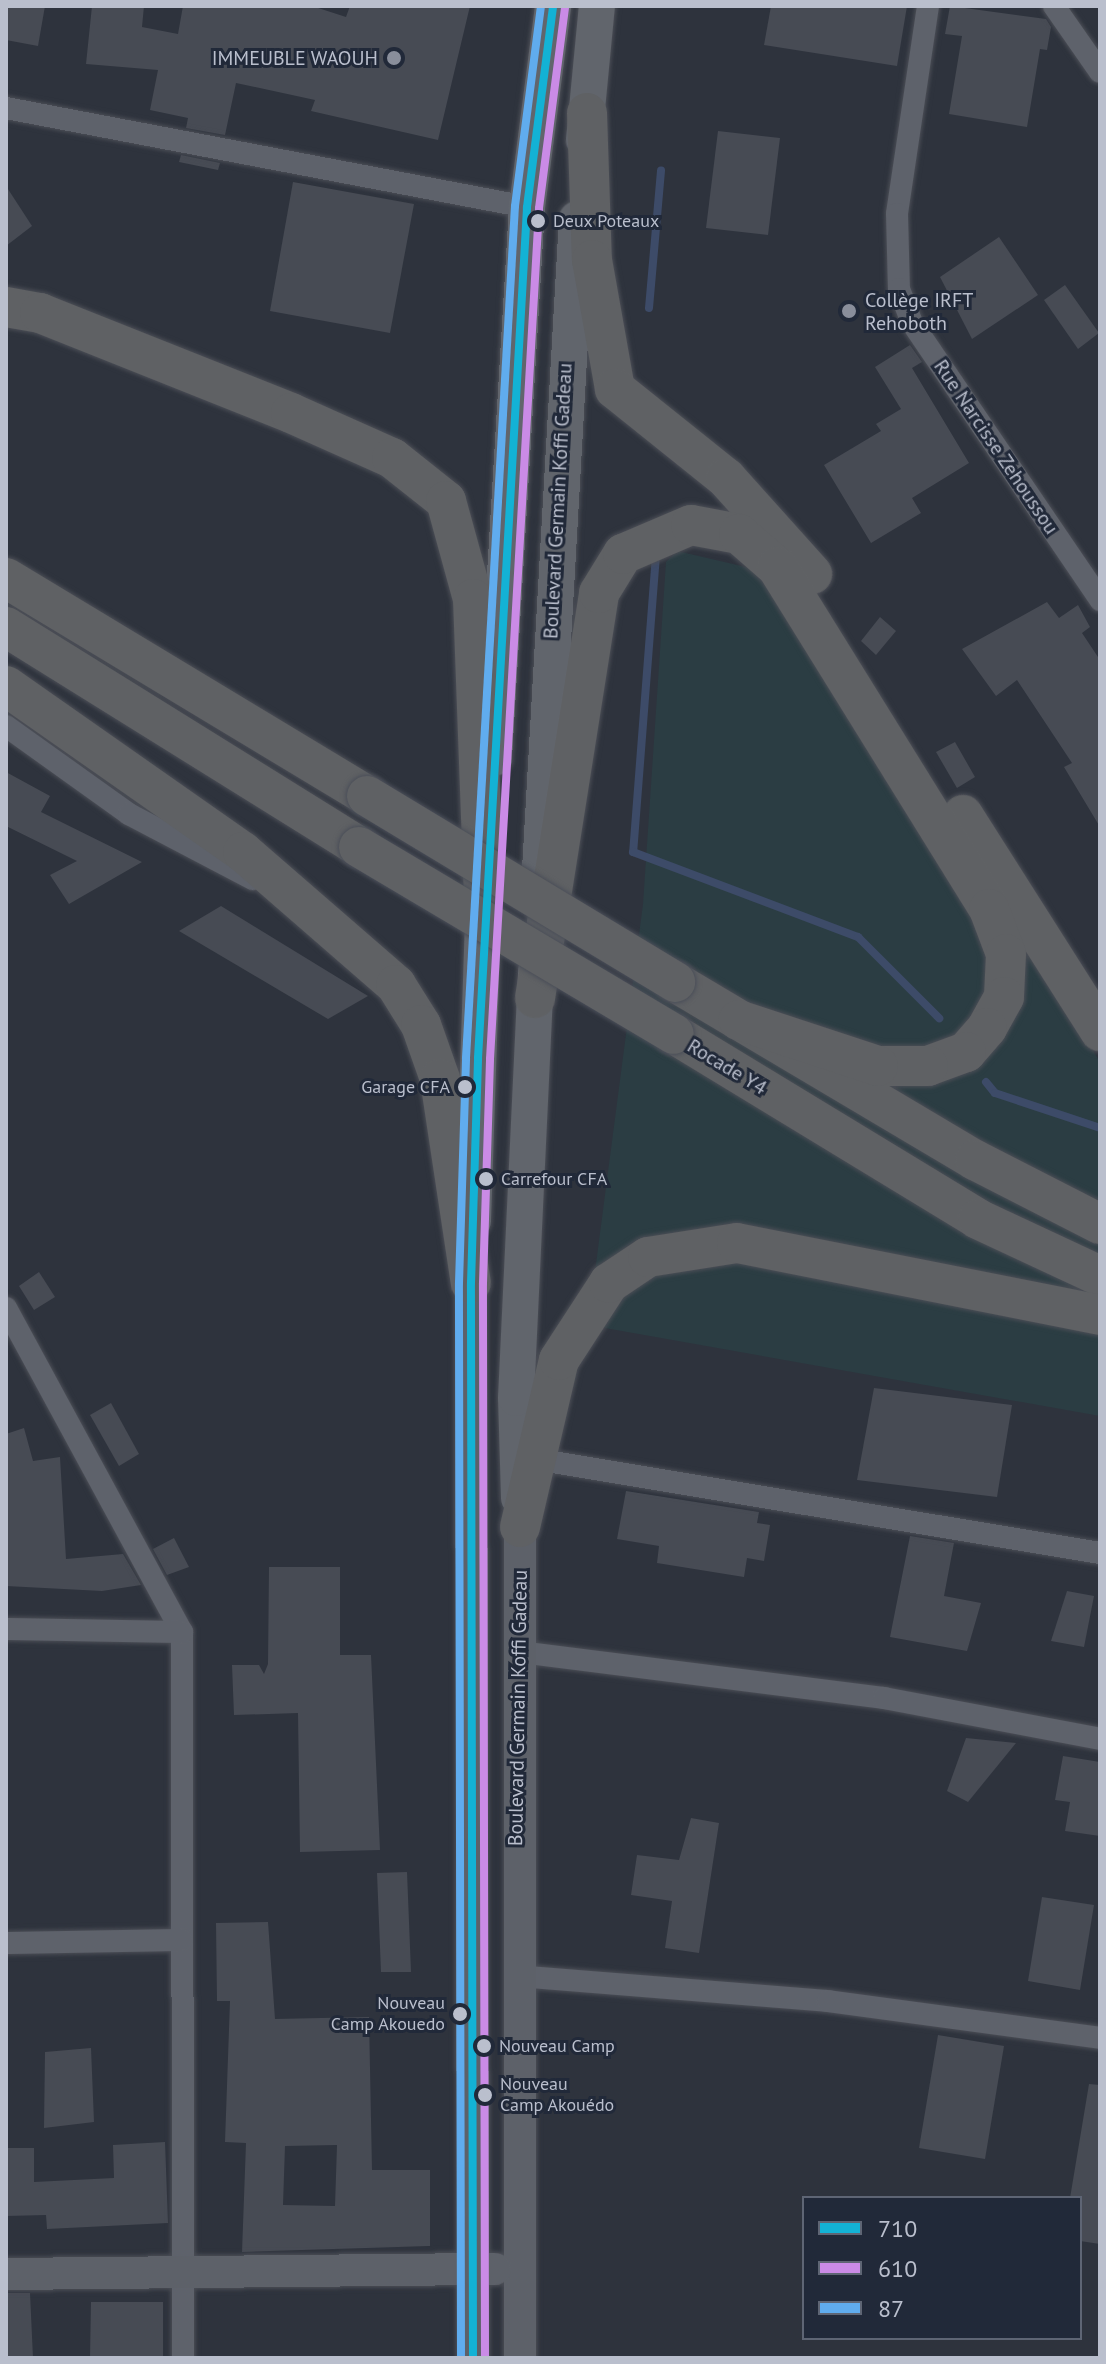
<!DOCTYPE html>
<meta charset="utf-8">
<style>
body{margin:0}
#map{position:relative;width:1106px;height:2364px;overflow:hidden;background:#2e333d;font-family:"PT Sans",sans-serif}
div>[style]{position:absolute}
.green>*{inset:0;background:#2b3d43}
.stream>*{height:8px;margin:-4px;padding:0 4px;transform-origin:4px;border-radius:4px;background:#3d4b68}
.building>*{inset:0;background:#474b54}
.roads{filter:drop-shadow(0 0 2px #4b4e56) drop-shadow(0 0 2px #4b4e56)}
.street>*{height:22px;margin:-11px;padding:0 11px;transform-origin:11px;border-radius:11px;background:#5e626b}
.secondary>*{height:32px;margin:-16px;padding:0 16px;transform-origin:16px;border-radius:16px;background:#5d6169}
.primary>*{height:36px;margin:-18px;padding:0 18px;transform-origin:18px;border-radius:18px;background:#61656c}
.highway>*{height:40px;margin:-20px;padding:0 20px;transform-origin:20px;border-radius:20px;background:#5f6164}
.bridges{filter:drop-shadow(0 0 2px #4b4f59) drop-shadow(0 0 2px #4b4f59)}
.highway-bridge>*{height:40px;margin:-20px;padding:0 20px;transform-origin:20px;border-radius:20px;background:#5f6164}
.bus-1>*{height:8px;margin:-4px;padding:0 4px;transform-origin:4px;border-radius:4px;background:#13b2d5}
.bus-2>*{height:8px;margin:-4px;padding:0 4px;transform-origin:4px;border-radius:4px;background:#ca8be6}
.bus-3>*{height:8px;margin:-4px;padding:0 4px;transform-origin:4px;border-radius:4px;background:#60acee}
.dots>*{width:22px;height:22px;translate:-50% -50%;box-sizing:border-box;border:4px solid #212939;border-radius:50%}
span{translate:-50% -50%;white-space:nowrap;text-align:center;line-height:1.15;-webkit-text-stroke:6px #212939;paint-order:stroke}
.bus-label{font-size:18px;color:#babfcd}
.left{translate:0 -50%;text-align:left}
.right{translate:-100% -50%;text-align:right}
.poi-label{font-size:20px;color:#babfcd}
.street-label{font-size:20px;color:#babfcd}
.frame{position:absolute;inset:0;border:8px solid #babfcd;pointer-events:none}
.legend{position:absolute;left:802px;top:2196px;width:280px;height:144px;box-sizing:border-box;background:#212939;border:2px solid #5e6574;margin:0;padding:10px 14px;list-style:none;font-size:24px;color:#babfcd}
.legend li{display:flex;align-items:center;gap:16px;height:40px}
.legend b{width:40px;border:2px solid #5e6574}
</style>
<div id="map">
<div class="green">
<i style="clip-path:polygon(677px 551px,802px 580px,1100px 1062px,1100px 1416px,588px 1325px,643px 904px,666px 562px)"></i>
</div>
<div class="stream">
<i style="left:649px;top:308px;width:138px;rotate:-85deg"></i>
<i style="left:656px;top:555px;width:298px;rotate:94.4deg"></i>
<i style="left:633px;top:852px;width:241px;rotate:20.7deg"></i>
<i style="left:858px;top:937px;width:115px;rotate:45deg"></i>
<i style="left:986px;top:1082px;width:14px;rotate:51deg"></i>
<i style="left:995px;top:1093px;width:111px;rotate:18.4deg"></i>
</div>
<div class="building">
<i style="clip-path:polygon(6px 6px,45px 6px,38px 46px,6px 40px)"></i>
<i style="clip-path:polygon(92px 6px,144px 6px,142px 27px,178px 34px,183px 6px,312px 6px,346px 17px,350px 6px,470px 6px,438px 140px,311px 111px,315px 100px,236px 83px,225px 135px,186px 128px,188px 118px,150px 110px,158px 70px,86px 64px)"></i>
<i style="clip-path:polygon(771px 6px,907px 6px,897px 66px,764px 45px)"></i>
<i style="clip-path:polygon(950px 6px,1046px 19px,1051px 27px,1047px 50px,1040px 49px,1027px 127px,949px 114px,962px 36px,945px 34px)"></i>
<i style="clip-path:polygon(718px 131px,780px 138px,768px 235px,706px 228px)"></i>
<i style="clip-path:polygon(181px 155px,220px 163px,218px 170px,179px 162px)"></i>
<i style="clip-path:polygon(293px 182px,414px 204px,390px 333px,270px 311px)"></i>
<i style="clip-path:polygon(6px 186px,32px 226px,6px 246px)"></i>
<i style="clip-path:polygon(999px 237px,1038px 295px,972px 339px,940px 277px)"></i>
<i style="clip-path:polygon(1065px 285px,1099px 333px,1078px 349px,1044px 300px)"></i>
<i style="clip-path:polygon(910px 345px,922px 362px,912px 368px,969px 463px,912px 498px,921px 513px,871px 543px,824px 465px,881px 431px,876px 424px,901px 409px,875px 367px)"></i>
<i style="clip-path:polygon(1047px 602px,1059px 618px,1078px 605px,1090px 627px,1082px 633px,1100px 660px,1100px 827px,1064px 767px,1072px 763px,1017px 680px,996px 696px,962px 649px)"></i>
<i style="clip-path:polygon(880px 617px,896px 631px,876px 655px,861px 641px)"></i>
<i style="clip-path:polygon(955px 742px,975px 777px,957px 788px,936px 752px)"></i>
<i style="clip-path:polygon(6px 772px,50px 796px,41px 812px,142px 862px,69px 904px,50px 875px,77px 861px,6px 826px)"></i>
<i style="clip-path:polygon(221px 906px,368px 996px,328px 1019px,179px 931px)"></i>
<i style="clip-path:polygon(39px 1272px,55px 1297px,34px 1310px,19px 1286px)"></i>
<i style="clip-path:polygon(874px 1388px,1012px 1405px,997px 1497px,857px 1480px)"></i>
<i style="clip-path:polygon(111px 1403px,139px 1454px,119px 1466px,90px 1415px)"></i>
<i style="clip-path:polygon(24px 1428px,33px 1461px,60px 1457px,66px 1559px,123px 1554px,141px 1585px,102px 1591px,6px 1586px,6px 1434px)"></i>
<i style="clip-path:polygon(626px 1491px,759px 1512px,757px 1523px,770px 1525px,764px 1561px,747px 1558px,744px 1577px,657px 1563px,659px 1546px,617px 1539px)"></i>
<i style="clip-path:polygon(910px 1536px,954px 1543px,944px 1596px,981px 1603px,967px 1651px,890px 1637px)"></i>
<i style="clip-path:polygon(174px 1538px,189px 1567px,167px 1575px,153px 1549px)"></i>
<i style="clip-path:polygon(269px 1567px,340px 1567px,340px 1655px,371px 1655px,380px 1850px,300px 1852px,298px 1713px,234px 1715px,232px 1665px,259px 1665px,264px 1674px,268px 1664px)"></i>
<i style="clip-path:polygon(1067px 1591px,1094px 1596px,1084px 1647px,1051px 1641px)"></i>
<i style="clip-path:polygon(966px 1738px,1016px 1743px,968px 1802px,947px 1791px)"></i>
<i style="clip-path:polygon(1063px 1756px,1100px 1762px,1100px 1836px,1065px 1831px,1070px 1802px,1055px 1800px)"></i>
<i style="clip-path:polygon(691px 1818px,719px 1823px,699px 1953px,665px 1948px,672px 1901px,631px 1895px,637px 1855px,679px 1860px)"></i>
<i style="clip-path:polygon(407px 1872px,411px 1972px,381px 1972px,377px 1873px)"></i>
<i style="clip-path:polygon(1042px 1897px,1094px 1905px,1080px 1990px,1028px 1981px)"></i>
<i style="clip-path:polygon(evenodd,268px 1922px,275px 2019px,369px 2017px,372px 2170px,430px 2170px,430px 2246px,242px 2252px,246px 2143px,225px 2142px,230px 2001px,217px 2001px,216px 1923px,268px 1922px,337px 2145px,335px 2206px,283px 2205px,285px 2146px,337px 2145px)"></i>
<i style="clip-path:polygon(938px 2035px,1004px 2046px,985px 2159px,919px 2148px)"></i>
<i style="clip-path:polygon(91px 2048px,94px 2122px,44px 2128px,45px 2052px)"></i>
<i style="clip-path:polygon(1089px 2084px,1100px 2085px,1100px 2244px,1080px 2241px,1080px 2198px,1070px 2198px)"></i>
<i style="clip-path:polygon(165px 2142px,168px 2223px,47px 2229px,46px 2215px,6px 2216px,6px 2148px,34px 2148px,34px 2182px,114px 2178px,113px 2145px)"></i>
<i style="clip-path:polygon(6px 2293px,30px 2293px,33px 2358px,6px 2358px)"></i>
<i style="clip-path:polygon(91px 2302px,163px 2302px,163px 2358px,90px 2358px)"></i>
</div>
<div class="roads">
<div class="street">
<i style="left:928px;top:6px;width:210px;rotate:98.5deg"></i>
<i style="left:897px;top:214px;width:75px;rotate:88.5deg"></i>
<i style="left:899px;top:289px;width:36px;rotate:69deg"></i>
<i style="left:912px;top:323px;width:335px;rotate:55.8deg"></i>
<i style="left:1054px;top:6px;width:80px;rotate:55.1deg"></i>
<i style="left:6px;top:108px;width:530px;rotate:10.76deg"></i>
<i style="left:6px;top:726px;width:151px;rotate:35.6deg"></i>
<i style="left:129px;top:814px;width:140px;rotate:27.7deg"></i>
<i style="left:6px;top:1308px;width:369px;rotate:61.5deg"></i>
<i style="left:182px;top:1632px;width:726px;rotate:89.92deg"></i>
<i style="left:529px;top:1458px;width:579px;rotate:9.45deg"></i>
<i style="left:6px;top:1629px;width:176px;rotate:1deg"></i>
<i style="left:520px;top:1652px;width:367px;rotate:7.2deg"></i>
<i style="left:884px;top:1698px;width:220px;rotate:10.7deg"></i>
<i style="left:6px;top:1943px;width:176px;rotate:-1deg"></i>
<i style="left:517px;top:1976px;width:312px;rotate:4.6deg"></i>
<i style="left:828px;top:2001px;width:275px;rotate:7.7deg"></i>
</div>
<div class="secondary">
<i style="left:471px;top:1283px;width:1075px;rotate:89.89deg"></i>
<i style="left:520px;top:1527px;width:831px;rotate:90deg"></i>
<i style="left:6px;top:2274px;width:489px;rotate:-0.6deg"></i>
</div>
<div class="primary">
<i style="left:584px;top:140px;width:135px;rotate:-84.5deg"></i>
<i style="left:494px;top:758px;width:552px;rotate:-86.57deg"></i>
<i style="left:527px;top:207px;width:203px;rotate:-82.6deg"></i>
<i style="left:540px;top:870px;width:652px;rotate:-86.75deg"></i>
<i style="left:473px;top:1221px;width:324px;rotate:-88.1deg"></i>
<i style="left:519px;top:1498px;width:100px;rotate:-91.7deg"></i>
<i style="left:516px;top:1398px;width:429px;rotate:-87.3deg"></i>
</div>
<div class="highway">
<i style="left:587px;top:113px;width:147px;rotate:88.1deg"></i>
<i style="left:592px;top:260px;width:131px;rotate:79.9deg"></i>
<i style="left:615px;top:389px;width:142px;rotate:38.7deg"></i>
<i style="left:726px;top:478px;width:129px;rotate:48.1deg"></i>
<i style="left:6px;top:307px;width:35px;rotate:10deg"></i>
<i style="left:40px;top:313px;width:270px;rotate:21.7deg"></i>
<i style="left:291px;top:413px;width:111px;rotate:24deg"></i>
<i style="left:392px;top:458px;width:69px;rotate:38.5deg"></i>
<i style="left:446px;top:501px;width:102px;rotate:74.6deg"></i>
<i style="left:473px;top:599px;width:295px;rotate:87.9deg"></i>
<i style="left:6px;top:578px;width:422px;rotate:31.1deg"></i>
<i style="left:6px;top:627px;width:416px;rotate:31.9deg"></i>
<i style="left:6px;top:686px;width:289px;rotate:35deg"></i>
<i style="left:243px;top:852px;width:203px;rotate:41deg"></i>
<i style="left:396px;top:985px;width:47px;rotate:58deg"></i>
<i style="left:421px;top:1025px;width:57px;rotate:70.6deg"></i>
<i style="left:440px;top:1079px;width:206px;rotate:81.4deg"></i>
<i style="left:963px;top:815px;width:256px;rotate:57.6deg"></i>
<i style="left:675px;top:982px;width:349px;rotate:30.7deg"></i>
<i style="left:975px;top:1160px;width:140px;rotate:27.1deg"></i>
<i style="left:535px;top:998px;width:410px;rotate:-81deg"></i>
<i style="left:599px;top:593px;width:46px;rotate:-58.4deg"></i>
<i style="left:623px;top:554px;width:74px;rotate:-23.1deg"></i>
<i style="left:691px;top:525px;width:49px;rotate:10.6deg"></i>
<i style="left:739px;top:534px;width:50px;rotate:41deg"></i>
<i style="left:777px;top:567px;width:402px;rotate:58.2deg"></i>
<i style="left:989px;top:909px;width:48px;rotate:69.3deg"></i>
<i style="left:1006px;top:954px;width:43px;rotate:92.7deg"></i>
<i style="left:1004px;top:997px;width:35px;rotate:119deg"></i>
<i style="left:987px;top:1028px;width:32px;rotate:131deg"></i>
<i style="left:966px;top:1052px;width:40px;rotate:159.8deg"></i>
<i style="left:928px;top:1066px;width:50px;rotate:180deg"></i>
<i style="left:878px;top:1066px;width:147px;rotate:-161.8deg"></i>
<i style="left:674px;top:1034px;width:356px;rotate:31.3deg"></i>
<i style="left:978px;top:1219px;width:135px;rotate:25deg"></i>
<i style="left:520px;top:1527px;width:171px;rotate:-76.9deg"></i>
<i style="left:559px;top:1360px;width:92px;rotate:-57deg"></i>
<i style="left:609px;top:1283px;width:47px;rotate:-33.7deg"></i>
<i style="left:648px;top:1257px;width:90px;rotate:-8.9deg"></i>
<i style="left:737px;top:1243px;width:370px;rotate:11.2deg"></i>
</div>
</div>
<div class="bridges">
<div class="highway-bridge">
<i style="left:367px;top:796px;width:360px;rotate:31.1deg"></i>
<i style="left:359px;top:847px;width:366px;rotate:30.7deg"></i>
</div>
</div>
<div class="bus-1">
<i style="left:473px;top:2358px;width:1075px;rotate:-90.11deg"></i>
<i style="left:471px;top:1283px;width:225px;rotate:-88.2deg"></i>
<i style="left:478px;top:1058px;width:852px;rotate:-86.7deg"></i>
<i style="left:527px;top:207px;width:203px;rotate:-82.6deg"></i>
</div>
<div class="bus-2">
<i style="left:485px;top:2358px;width:1075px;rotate:-90.11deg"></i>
<i style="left:483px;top:1283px;width:224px;rotate:-88.2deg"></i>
<i style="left:490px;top:1059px;width:852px;rotate:-86.7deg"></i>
<i style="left:539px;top:208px;width:202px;rotate:-82.6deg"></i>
</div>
<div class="bus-3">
<i style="left:461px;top:2358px;width:1075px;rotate:-90.11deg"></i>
<i style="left:459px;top:1283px;width:225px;rotate:-88.2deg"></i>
<i style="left:466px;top:1058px;width:853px;rotate:-86.71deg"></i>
<i style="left:515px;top:206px;width:202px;rotate:-82.6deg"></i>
</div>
<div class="dots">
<i style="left:394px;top:58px;background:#898e9b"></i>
<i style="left:538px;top:221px;background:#babfcd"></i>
<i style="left:849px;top:311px;background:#898e9b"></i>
<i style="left:465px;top:1087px;background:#babfcd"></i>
<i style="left:486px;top:1179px;background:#babfcd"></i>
<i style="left:460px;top:2014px;background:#babfcd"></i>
<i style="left:484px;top:2046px;background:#babfcd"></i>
<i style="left:485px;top:2095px;background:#babfcd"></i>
</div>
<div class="bus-label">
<span class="left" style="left:553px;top:221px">Deux Poteaux</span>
<span class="right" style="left:450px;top:1087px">Garage CFA</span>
<span class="left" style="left:501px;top:1179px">Carrefour CFA</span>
<span class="right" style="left:445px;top:2014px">Nouveau<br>Camp Akouedo</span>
<span class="left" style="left:499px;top:2046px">Nouveau Camp</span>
<span class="left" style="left:500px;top:2095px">Nouveau<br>Camp Akouédo</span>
</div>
<div class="poi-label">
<span class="right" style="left:378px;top:58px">IMMEUBLE WAOUH</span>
<span class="left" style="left:865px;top:312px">Collège IRFT<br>Rehoboth</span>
</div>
<div class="street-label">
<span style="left:996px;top:447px;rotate:56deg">Rue Narcisse Zehoussou</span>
<span style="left:558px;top:501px;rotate:-87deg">Boulevard Germain Koffi Gadeau</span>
<span style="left:727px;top:1067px;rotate:31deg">Rocade Y4</span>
<span style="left:518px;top:1708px;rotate:-89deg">Boulevard Germain Koffi Gadeau</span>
</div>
<div class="frame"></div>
<ul class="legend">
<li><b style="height:10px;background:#13b2d5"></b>710</li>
<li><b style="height:10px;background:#ca8be6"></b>610</li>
<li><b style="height:10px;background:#60acee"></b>87</li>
</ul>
</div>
